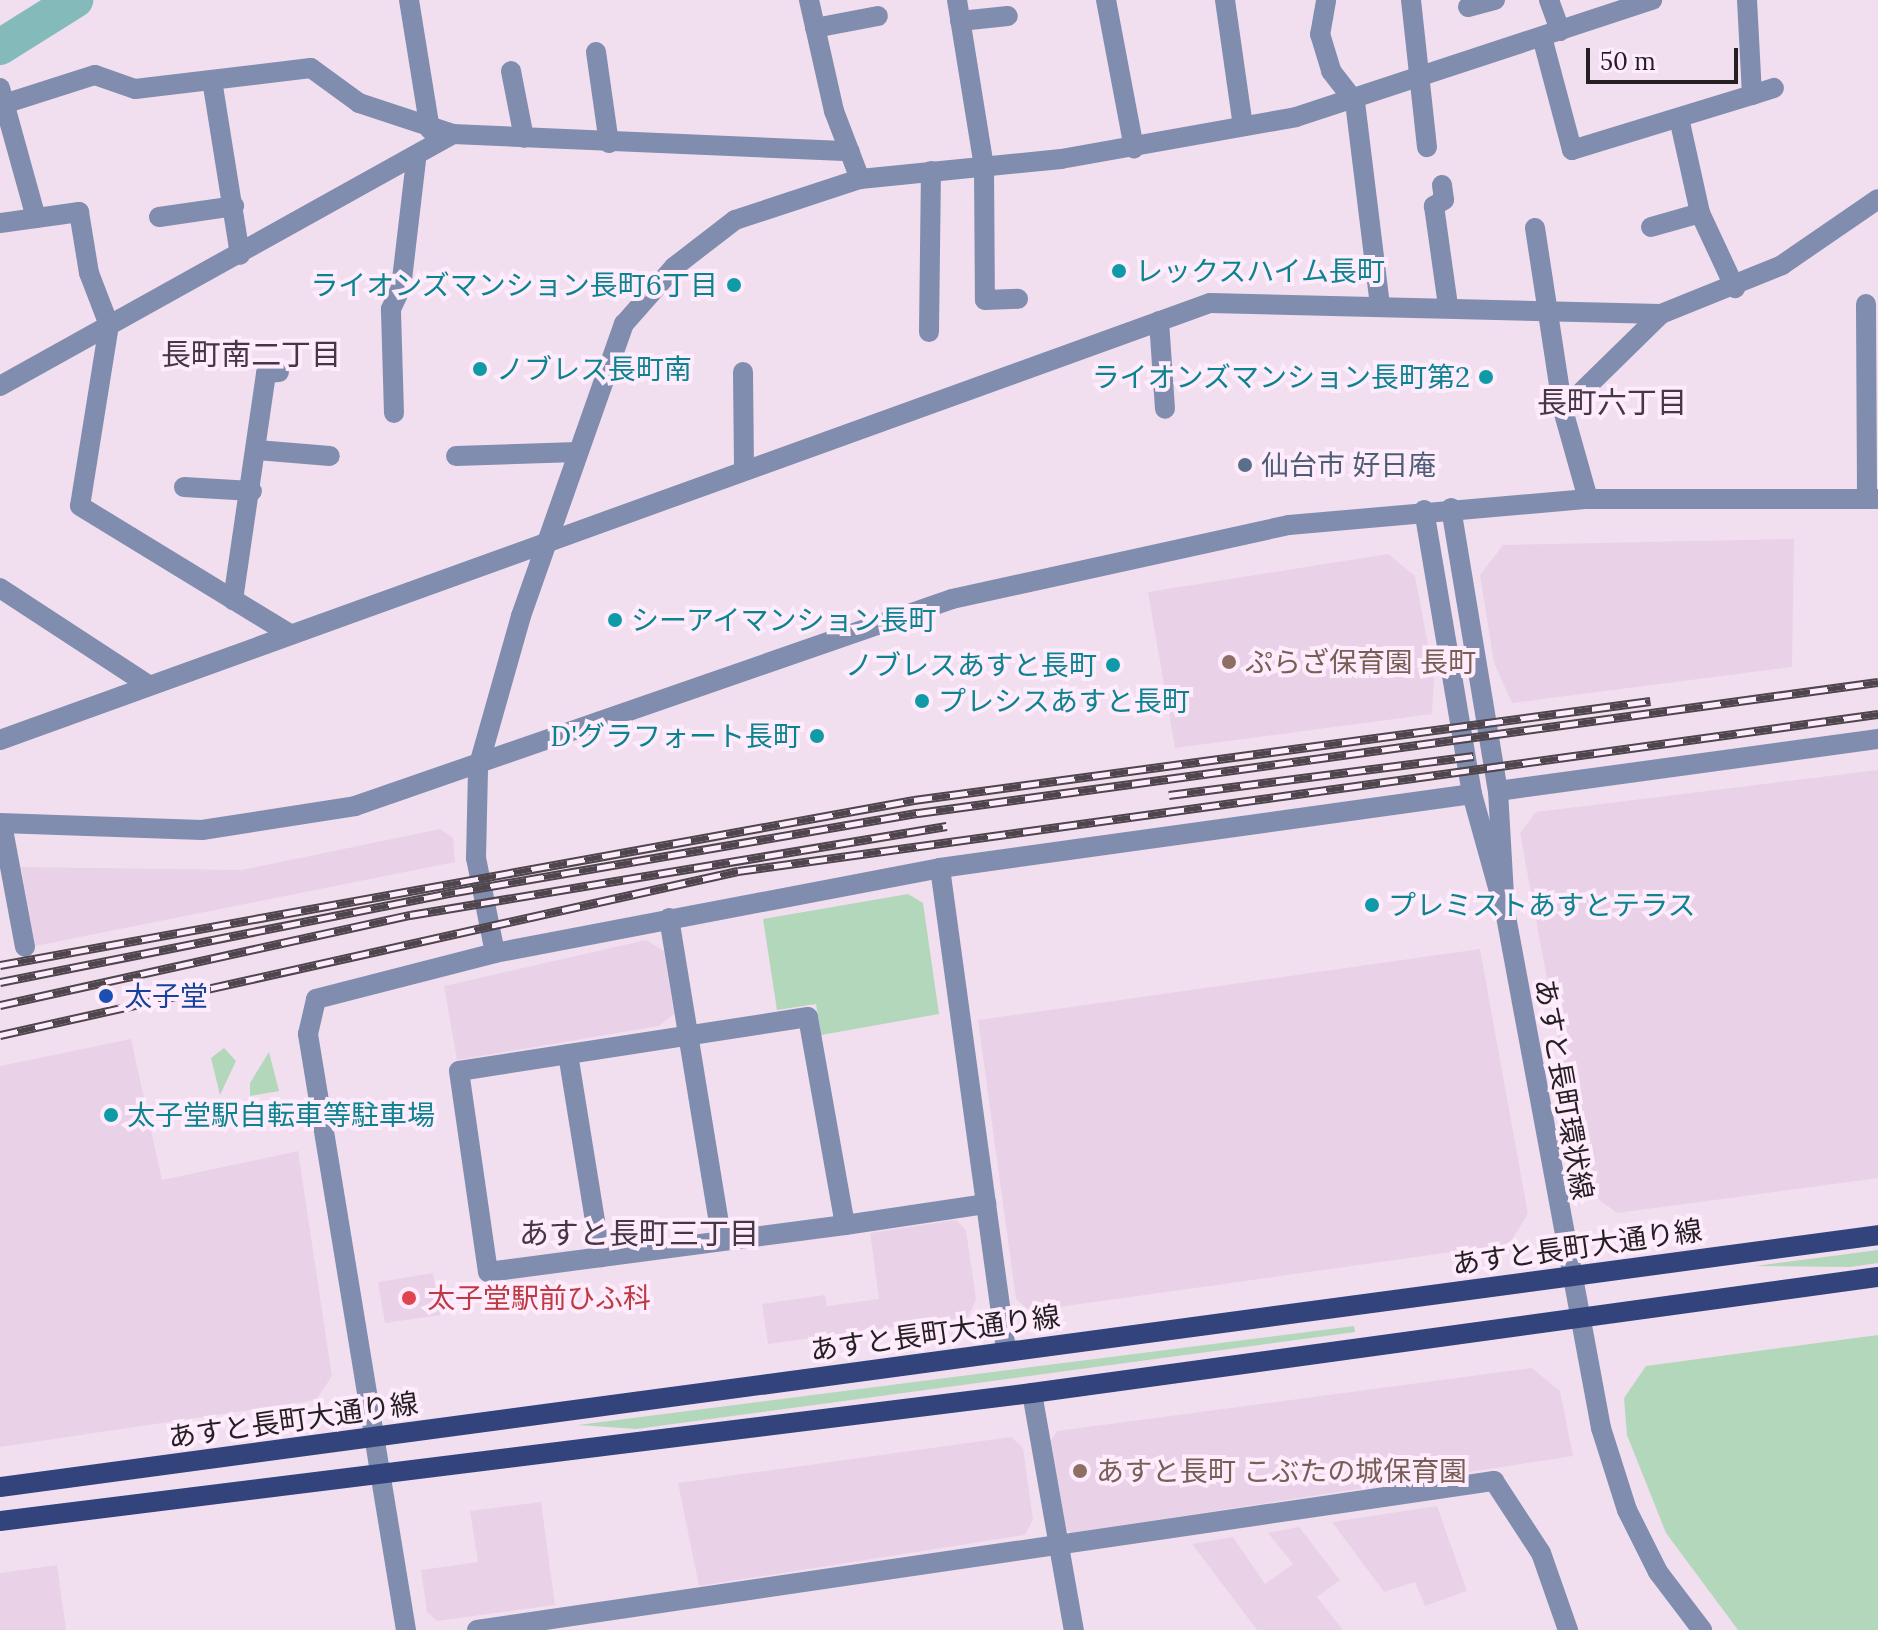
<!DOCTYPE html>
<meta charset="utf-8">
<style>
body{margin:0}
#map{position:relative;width:1878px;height:1630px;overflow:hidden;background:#f1dfef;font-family:Lora,"Noto Sans JP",serif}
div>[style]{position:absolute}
.built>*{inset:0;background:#e9d2e7}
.green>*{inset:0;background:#b3d7bb}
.river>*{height:36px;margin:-18px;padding:0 18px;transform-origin:18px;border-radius:18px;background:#85baba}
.minor>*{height:20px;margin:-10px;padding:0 10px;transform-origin:10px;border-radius:10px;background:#818dae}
.major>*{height:20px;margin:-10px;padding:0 10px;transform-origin:10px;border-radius:10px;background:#33437c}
.rail>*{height:9px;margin-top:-4.5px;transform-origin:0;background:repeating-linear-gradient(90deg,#feecfc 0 18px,#4e454d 0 36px);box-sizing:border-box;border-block:2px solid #4e454d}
.dots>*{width:22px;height:22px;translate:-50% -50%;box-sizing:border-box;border:4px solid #feecfc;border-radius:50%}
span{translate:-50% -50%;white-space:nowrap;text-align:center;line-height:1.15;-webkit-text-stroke:8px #feecfc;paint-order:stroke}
.culture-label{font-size:28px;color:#0d838f}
.left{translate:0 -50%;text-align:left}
.right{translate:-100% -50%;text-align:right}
.service-label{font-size:28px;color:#4e5e75}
.education-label{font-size:28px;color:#785e54}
.transit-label{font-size:28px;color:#164399}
.street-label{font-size:28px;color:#251f24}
.health-label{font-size:28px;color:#be3a42}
.neighbourhood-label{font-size:30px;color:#453744}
.scale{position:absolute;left:1586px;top:48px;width:152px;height:36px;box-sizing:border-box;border:4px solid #251f24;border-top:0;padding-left:10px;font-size:24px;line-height:28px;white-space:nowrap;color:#251f24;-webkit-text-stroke:6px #feecfc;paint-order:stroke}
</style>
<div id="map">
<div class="built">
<i style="clip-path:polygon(1794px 539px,1792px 667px,1512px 703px,1494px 663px,1480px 575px,1503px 545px)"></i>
<i style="clip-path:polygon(1388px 554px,1415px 576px,1434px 676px,1432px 714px,1175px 748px,1148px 592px)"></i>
<i style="clip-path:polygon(1878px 770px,1878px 1178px,1617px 1213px,1586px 1190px,1520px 833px,1536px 812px)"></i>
<i style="clip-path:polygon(440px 829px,453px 838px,455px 862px,35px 946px,21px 867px,242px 870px)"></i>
<i style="clip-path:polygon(646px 940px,664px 951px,674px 1014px,659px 1026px,457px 1060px,444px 986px)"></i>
<i style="clip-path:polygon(1480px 949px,1528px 1214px,1509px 1244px,1030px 1311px,1016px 1299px,978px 1020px)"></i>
<i style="clip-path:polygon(131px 1039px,162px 1180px,298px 1151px,332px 1376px,316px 1400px,0 1447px,0 1066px)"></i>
<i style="clip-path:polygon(956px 1220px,966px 1230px,976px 1299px,968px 1317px,768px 1344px,762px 1304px,825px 1295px,827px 1306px,879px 1299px,870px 1233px)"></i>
<i style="clip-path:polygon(433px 1273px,440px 1315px,385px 1323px,378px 1282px)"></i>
<i style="clip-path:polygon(1532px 1368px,1560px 1391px,1573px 1456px,1071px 1533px,1062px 1526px,1049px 1443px,1057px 1431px)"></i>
<i style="clip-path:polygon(1011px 1437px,1023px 1448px,1033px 1519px,1025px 1535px,699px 1586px,678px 1483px)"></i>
<i style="clip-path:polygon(541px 1502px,555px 1605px,437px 1621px,427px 1612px,421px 1570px,478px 1562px,470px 1511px)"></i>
<i style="clip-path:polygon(1437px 1506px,1467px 1591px,1425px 1606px,1415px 1582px,1384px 1592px,1332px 1522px)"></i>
<i style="clip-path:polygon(1299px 1527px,1340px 1580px,1317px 1597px,1343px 1630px,1257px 1630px,1192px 1544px,1233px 1537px,1265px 1584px,1293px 1564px,1268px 1533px)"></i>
<i style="clip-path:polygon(57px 1565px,66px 1630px,0 1630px,0 1573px)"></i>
</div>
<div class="green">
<i style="clip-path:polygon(908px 894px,923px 903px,939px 1014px,821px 1035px,816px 1004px,777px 1010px,763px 919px)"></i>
<i style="clip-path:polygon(224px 1048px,236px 1061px,220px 1095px,211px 1058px)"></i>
<i style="clip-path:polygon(269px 1052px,279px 1091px,250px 1096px,250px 1083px)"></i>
<i style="clip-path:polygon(1878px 1250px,1878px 1263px,1850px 1267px,1755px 1266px)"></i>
<i style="clip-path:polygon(1354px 1326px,1355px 1332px,636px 1429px,578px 1425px)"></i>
<i style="clip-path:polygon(1878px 1335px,1878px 1630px,1738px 1630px,1666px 1533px,1627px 1435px,1624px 1398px,1646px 1366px)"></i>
</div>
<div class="river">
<i style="left:0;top:47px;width:89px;rotate:-32.1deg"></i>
</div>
<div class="minor">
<i style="left:409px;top:0;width:131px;rotate:80.8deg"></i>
<i style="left:809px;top:0;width:114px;rotate:77.3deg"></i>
<i style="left:834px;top:111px;width:73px;rotate:69.1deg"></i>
<i style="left:957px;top:0;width:169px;rotate:80.8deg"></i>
<i style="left:984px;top:167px;width:133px;rotate:89.6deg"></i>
<i style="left:985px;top:300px;width:33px;rotate:-2deg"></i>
<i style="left:1106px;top:0;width:151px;rotate:79.3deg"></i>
<i style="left:1225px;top:0;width:127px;rotate:81.9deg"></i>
<i style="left:1411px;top:0;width:148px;rotate:83.8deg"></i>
<i style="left:1549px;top:0;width:33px;rotate:70deg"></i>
<i style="left:1326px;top:1px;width:34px;rotate:100deg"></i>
<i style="left:1320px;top:34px;width:39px;rotate:73deg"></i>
<i style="left:1331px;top:71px;width:39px;rotate:52deg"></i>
<i style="left:1355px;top:102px;width:205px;rotate:83deg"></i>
<i style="left:1468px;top:7px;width:28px;rotate:-15deg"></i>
<i style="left:960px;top:21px;width:48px;rotate:-5.9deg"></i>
<i style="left:815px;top:28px;width:64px;rotate:-10.8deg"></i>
<i style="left:1542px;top:37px;width:117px;rotate:75.1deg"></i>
<i style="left:1572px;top:150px;width:188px;rotate:-17deg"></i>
<i style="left:1752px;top:95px;width:95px;rotate:-93deg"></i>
<i style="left:596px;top:52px;width:92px;rotate:81.9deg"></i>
<i style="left:511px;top:71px;width:68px;rotate:79deg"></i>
<i style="left:212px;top:80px;width:177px;rotate:80.9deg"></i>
<i style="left:0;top:88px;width:135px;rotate:74.5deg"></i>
<i style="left:1752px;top:95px;width:23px;rotate:-18deg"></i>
<i style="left:7px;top:103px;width:92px;rotate:-17.7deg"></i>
<i style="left:95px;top:75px;width:42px;rotate:19.3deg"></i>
<i style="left:135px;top:89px;width:177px;rotate:-6.8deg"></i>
<i style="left:311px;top:68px;width:59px;rotate:36.1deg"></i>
<i style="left:359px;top:103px;width:99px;rotate:18.3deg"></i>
<i style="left:453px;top:134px;width:397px;rotate:2.5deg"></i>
<i style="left:1679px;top:118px;width:97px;rotate:77.5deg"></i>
<i style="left:1700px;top:213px;width:83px;rotate:65deg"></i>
<i style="left:1442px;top:185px;width:15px;rotate:82deg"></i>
<i style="left:1444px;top:200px;width:12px;rotate:149deg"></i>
<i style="left:1434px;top:206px;width:101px;rotate:82deg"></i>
<i style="left:159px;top:217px;width:76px;rotate:-8.3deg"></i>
<i style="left:0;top:223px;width:80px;rotate:-7.9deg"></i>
<i style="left:79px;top:212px;width:62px;rotate:80.7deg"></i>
<i style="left:89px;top:273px;width:56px;rotate:69deg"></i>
<i style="left:109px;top:325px;width:183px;rotate:99.1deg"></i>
<i style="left:80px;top:506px;width:244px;rotate:31.4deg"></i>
<i style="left:1651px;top:227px;width:51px;rotate:-15.9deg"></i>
<i style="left:1535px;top:228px;width:184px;rotate:81.3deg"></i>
<i style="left:1563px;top:410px;width:92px;rotate:74.3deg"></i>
<i style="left:1866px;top:304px;width:195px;rotate:89.7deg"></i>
<i style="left:1159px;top:321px;width:88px;rotate:86.1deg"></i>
<i style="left:929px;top:332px;width:161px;rotate:-89.3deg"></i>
<i style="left:743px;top:372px;width:96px;rotate:89.4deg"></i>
<i style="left:0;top:386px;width:518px;rotate:-29.09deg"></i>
<i style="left:1563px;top:410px;width:137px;rotate:-44.4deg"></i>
<i style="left:394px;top:413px;width:104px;rotate:-91.7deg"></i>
<i style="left:391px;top:309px;width:23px;rotate:-65deg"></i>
<i style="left:401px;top:288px;width:129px;rotate:-83.3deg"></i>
<i style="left:257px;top:450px;width:73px;rotate:4.7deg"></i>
<i style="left:456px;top:456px;width:122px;rotate:-1.9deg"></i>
<i style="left:184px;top:487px;width:68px;rotate:3.4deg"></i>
<i style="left:1451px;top:508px;width:287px;rotate:80.6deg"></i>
<i style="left:1498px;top:791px;width:120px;rotate:86.7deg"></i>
<i style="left:1505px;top:911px;width:526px;rotate:79.48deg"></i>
<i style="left:1601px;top:1428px;width:86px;rotate:72.4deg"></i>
<i style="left:1627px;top:1510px;width:69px;rotate:63.4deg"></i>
<i style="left:1658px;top:1572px;width:73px;rotate:52.8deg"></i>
<i style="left:1424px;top:510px;width:288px;rotate:80.4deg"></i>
<i style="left:1472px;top:794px;width:119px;rotate:74.5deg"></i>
<i style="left:0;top:588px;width:177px;rotate:33.2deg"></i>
<i style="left:233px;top:600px;width:229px;rotate:-81.7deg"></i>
<i style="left:266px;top:373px;width:13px;rotate:-4deg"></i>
<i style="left:0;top:740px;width:1286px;rotate:-19.86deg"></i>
<i style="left:1210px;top:303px;width:451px;rotate:1.4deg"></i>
<i style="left:1661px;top:314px;width:131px;rotate:-22deg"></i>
<i style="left:1782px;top:265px;width:116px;rotate:-34.5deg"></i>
<i style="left:1498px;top:791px;width:384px;rotate:-7.8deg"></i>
<i style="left:0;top:823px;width:202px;rotate:2deg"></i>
<i style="left:202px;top:830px;width:155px;rotate:-8.9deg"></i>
<i style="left:355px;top:806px;width:632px;rotate:-19.12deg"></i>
<i style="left:952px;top:599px;width:345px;rotate:-12.4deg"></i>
<i style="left:1289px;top:525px;width:300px;rotate:-5deg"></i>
<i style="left:1588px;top:499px;width:290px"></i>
<i style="left:2px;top:824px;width:125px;rotate:79.4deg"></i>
<i style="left:940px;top:868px;width:488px;rotate:82.2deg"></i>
<i style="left:669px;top:918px;width:326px;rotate:80.7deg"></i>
<i style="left:495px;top:953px;width:97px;rotate:-101.3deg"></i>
<i style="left:476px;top:858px;width:90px;rotate:-88.7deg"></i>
<i style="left:478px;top:768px;width:158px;rotate:-74.2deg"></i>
<i style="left:521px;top:616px;width:310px;rotate:-70.6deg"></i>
<i style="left:624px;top:324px;width:76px;rotate:-48.7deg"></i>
<i style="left:674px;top:267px;width:77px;rotate:-37.6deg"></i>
<i style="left:735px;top:220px;width:132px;rotate:-18.2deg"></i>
<i style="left:860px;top:179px;width:202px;rotate:-5.7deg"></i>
<i style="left:1061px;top:159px;width:239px;rotate:-10.1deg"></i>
<i style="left:1296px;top:117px;width:375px;rotate:-18.2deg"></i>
<i style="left:568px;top:1054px;width:206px;rotate:80.8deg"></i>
<i style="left:845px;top:1225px;width:211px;rotate:-100.1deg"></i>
<i style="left:808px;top:1017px;width:353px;rotate:171.2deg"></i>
<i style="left:459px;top:1071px;width:203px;rotate:81.8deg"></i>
<i style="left:488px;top:1272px;width:360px;rotate:-7.5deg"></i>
<i style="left:845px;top:1225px;width:143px;rotate:-8.5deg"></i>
<i style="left:1032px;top:1393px;width:241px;rotate:80deg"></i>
<i style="left:406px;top:1630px;width:604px;rotate:-99.34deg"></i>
<i style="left:308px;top:1034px;width:36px;rotate:-77deg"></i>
<i style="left:316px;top:999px;width:185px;rotate:-14.4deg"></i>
<i style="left:495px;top:953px;width:453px;rotate:-10.8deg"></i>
<i style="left:940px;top:868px;width:537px;rotate:-7.92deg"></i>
<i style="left:477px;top:1630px;width:1028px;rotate:-8.34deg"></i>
<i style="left:1494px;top:1481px;width:86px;rotate:56.9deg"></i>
<i style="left:1541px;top:1553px;width:82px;rotate:70.7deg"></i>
</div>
<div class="major">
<i style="left:0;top:1487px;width:1895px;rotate:-7.64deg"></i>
<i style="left:0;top:1521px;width:1040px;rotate:-7.07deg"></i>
<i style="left:1032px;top:1393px;width:854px;rotate:-7.81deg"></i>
</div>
<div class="rail">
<i style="left:1169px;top:795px;width:307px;rotate:-7.3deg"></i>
<i style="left:0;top:965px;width:929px;rotate:-10.23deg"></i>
<i style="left:914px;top:800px;width:743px;rotate:-7.66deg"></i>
<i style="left:0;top:982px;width:464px;rotate:-11.2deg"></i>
<i style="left:455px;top:892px;width:470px;rotate:-9.7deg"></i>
<i style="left:918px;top:813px;width:969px;rotate:-7.77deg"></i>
<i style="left:0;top:1005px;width:420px;rotate:-12.4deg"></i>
<i style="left:410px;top:915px;width:544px;rotate:-9.41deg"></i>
<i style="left:0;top:1035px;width:756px;rotate:-12.53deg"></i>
<i style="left:738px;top:871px;width:1151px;rotate:-7.84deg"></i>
</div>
<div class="dots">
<i style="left:1119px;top:271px;background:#0f9aa8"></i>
<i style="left:734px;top:285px;background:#0f9aa8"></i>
<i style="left:480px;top:369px;background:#0f9aa8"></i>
<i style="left:1486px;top:377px;background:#0f9aa8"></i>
<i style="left:1245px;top:465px;background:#5c6f8a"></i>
<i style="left:615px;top:620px;background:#0f9aa8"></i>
<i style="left:1229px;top:662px;background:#8d6e63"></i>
<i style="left:1113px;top:665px;background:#0f9aa8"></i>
<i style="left:922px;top:701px;background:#0f9aa8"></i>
<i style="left:817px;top:736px;background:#0f9aa8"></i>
<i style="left:1372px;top:905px;background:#0f9aa8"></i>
<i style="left:106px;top:996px;background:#1a4fb4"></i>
<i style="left:111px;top:1115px;background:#0f9aa8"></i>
<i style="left:409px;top:1298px;background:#e0444e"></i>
<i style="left:1080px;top:1471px;background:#8d6e63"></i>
</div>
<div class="culture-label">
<span class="left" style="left:1135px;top:271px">レックスハイム長町</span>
<span class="right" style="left:718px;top:285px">ライオンズマンション長町6丁目</span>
<span class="left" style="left:496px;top:369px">ノブレス長町南</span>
<span class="right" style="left:1470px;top:377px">ライオンズマンション長町第2</span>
<span class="left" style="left:631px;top:620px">シーアイマンション長町</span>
<span class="right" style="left:1097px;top:665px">ノブレスあすと長町</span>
<span class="left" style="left:938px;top:701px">プレシスあすと長町</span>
<span class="right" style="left:801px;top:736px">D'グラフォート長町</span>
<span class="left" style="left:1388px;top:905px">プレミストあすとテラス</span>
<span class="left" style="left:127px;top:1115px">太子堂駅自転車等駐車場</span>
</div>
<div class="service-label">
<span class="left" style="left:1261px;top:465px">仙台市 好日庵</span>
</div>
<div class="education-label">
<span class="left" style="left:1245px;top:662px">ぷらざ保育園 長町</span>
<span class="left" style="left:1096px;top:1471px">あすと長町 こぶたの城保育園</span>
</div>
<div class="transit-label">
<span class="left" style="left:124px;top:996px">太子堂</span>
</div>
<div class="street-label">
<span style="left:1564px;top:1089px;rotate:80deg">あすと長町環状線</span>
<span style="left:1577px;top:1247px;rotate:-8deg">あすと長町大通り線</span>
<span style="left:935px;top:1333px;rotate:-8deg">あすと長町大通り線</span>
<span style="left:293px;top:1420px;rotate:-8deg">あすと長町大通り線</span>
</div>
<div class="health-label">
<span class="left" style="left:427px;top:1298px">太子堂駅前ひふ科</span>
</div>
<div class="neighbourhood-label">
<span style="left:251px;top:354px">長町南二丁目</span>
<span style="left:1612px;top:402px">長町六丁目</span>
<span style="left:639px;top:1233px">あすと長町三丁目</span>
</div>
<div class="scale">50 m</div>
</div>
